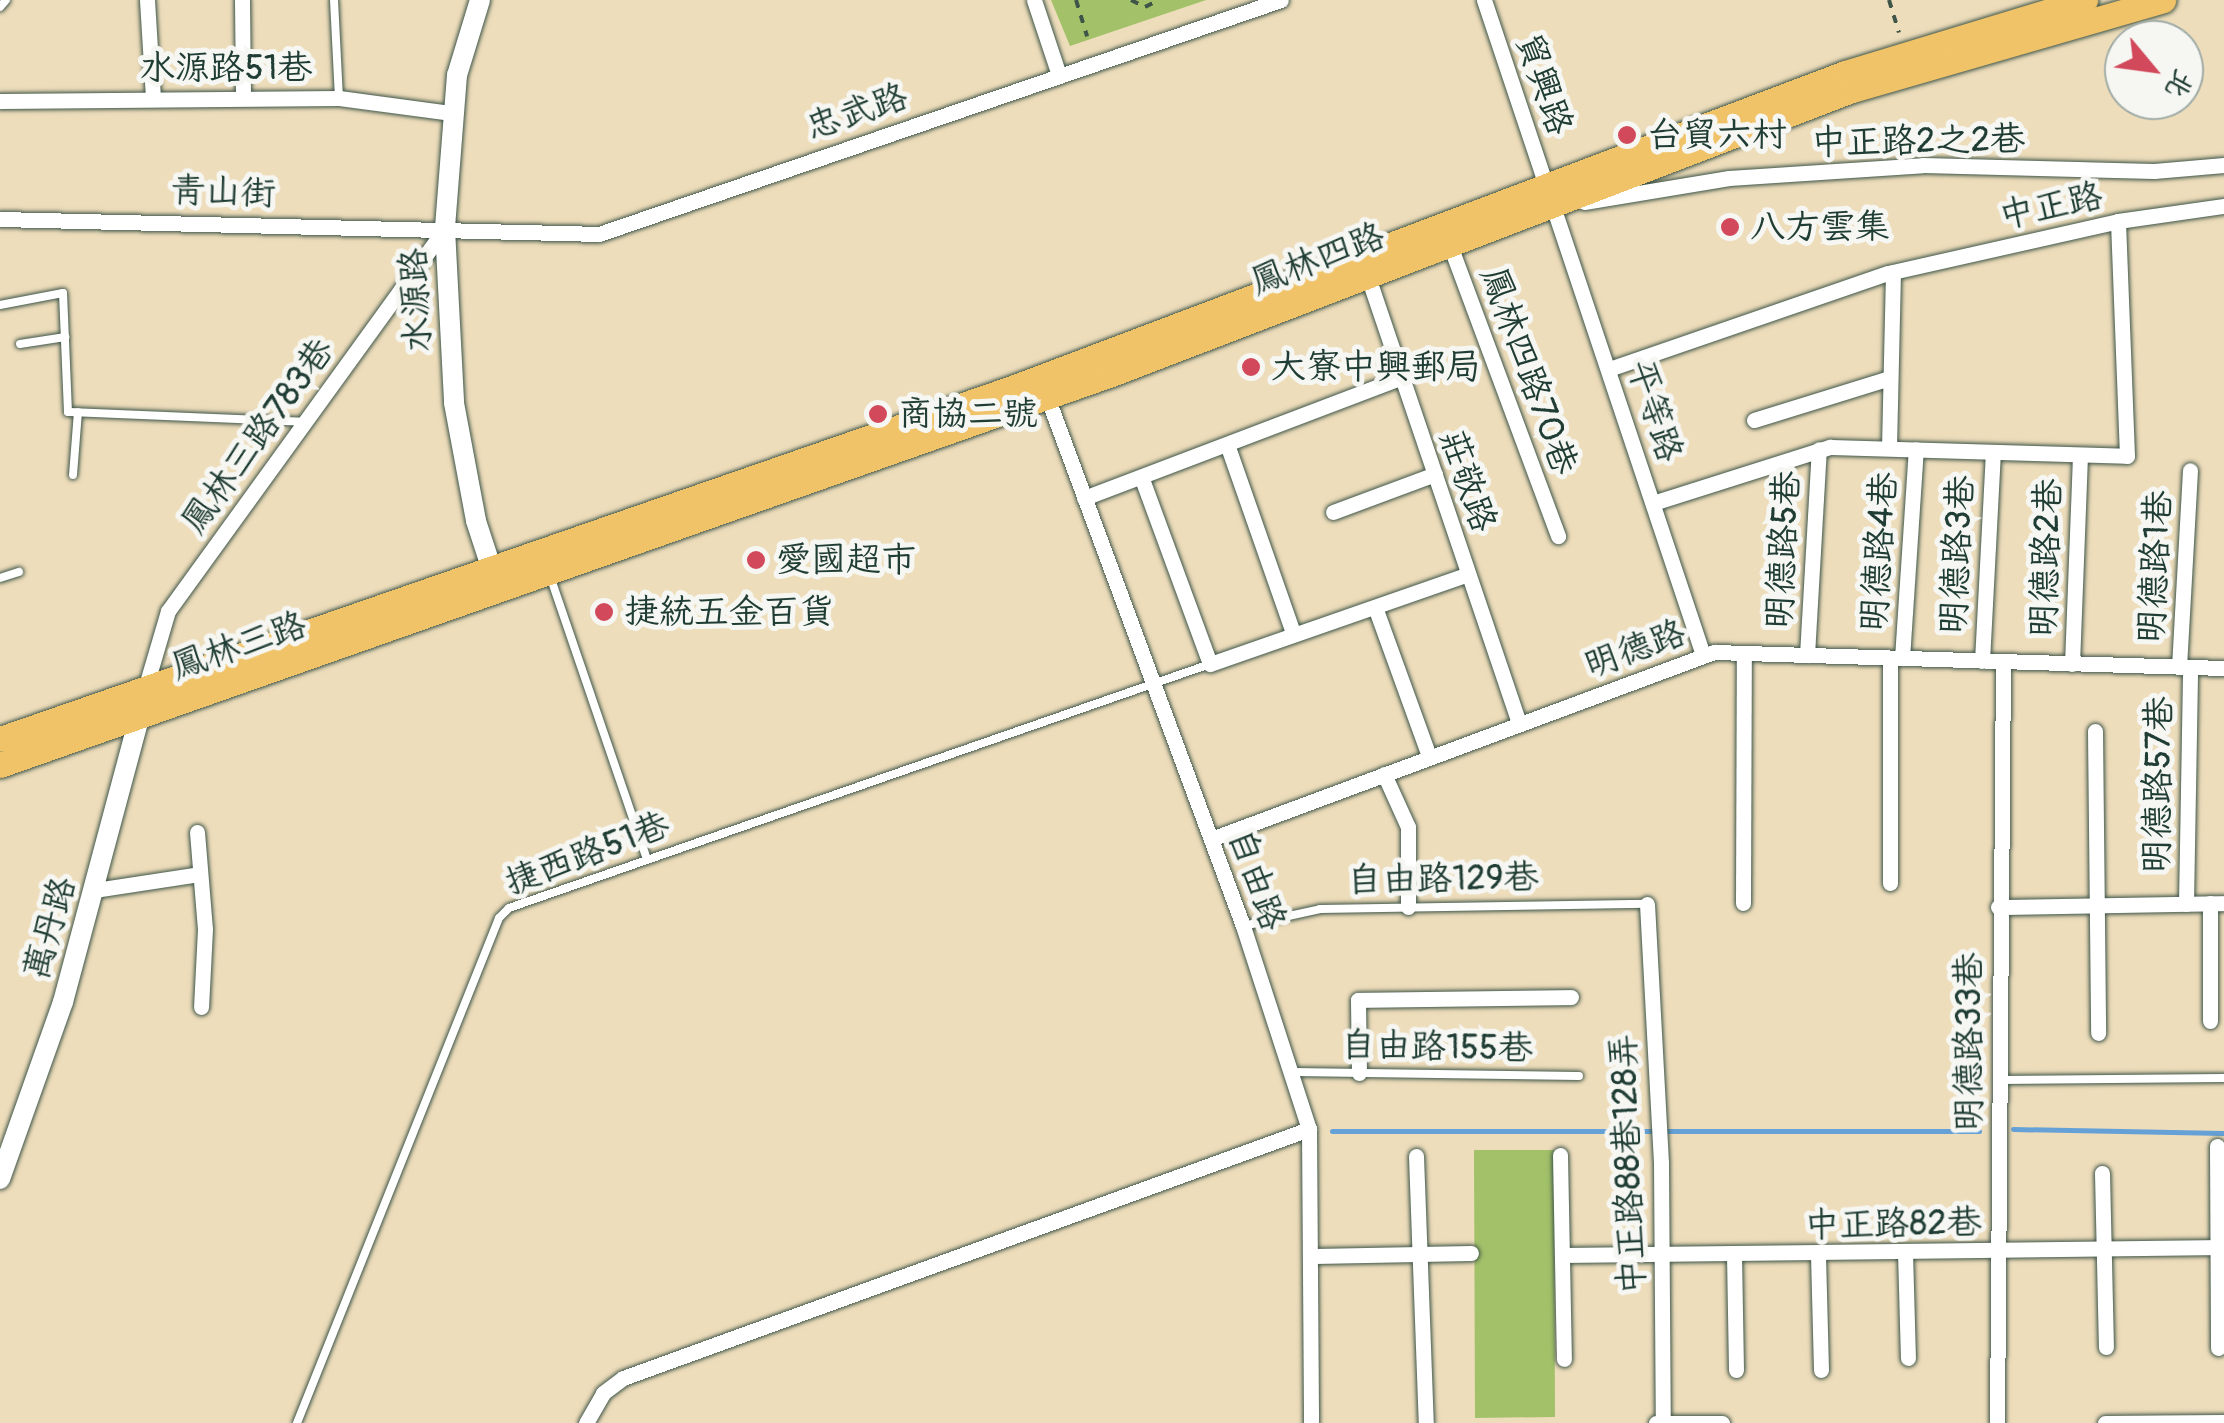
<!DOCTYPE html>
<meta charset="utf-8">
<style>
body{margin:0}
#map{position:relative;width:2224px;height:1423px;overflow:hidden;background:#edb;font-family:Pangolin,"LXGW WenKai TC",sans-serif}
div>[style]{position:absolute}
.green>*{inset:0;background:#a2c169}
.stream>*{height:5px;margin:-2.5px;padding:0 2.5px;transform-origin:2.5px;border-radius:2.5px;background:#65a1d6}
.path>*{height:4px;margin-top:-2px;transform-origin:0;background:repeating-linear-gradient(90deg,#3e5548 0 8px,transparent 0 16px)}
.roads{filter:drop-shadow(0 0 2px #3e5548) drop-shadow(0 0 2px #3e5548)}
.service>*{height:8px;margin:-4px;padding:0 4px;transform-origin:4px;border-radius:4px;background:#fff}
.minor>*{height:15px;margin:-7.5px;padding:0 7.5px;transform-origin:7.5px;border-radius:7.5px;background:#fff}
.tertiary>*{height:20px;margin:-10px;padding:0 10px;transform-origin:10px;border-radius:10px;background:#fff}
.primary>*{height:25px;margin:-12.5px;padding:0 12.5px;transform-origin:12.5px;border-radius:12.5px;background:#f1c369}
.dots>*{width:28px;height:28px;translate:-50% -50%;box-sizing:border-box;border:5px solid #f6f6f2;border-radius:50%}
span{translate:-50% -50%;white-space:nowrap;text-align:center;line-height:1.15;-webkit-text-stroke:10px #f6f6f2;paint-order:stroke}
.street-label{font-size:35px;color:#1f3d34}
.poi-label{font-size:35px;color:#1f3d34}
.left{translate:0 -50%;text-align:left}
.north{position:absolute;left:2104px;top:20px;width:100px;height:100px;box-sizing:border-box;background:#f6f6f2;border:2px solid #a0aca6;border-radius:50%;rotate:119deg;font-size:28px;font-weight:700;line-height:40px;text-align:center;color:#1f3d34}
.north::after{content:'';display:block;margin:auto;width:35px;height:45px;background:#d1495b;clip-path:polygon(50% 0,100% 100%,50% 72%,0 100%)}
</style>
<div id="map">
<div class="green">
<i style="clip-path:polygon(1051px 0,1206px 0,1070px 46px)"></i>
<i style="clip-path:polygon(1474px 1150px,1554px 1150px,1555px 1417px,1475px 1418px)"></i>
</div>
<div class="stream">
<i style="left:2013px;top:1129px;width:211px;rotate:1.1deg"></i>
<i style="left:1332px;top:1131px;width:647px"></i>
</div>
<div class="path">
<i style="left:1076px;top:0;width:38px;rotate:73deg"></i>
<i style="left:1131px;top:0;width:16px;rotate:27deg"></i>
<i style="left:1145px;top:7px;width:16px;rotate:-27deg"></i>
<i style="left:1889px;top:0;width:34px;rotate:73deg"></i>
</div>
<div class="roads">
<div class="service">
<i style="left:334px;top:0;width:98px;rotate:87.1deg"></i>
<i style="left:0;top:7px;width:9px;rotate:-49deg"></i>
<i style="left:0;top:305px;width:64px;rotate:-10.8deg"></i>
<i style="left:63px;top:293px;width:119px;rotate:87.6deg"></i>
<i style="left:68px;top:412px;width:237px;rotate:2.4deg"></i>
<i style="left:20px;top:344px;width:46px;rotate:-8.8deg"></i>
<i style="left:73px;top:475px;width:63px;rotate:-85.5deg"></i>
<i style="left:550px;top:576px;width:299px;rotate:71.1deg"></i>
<i style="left:0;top:578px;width:20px;rotate:-18deg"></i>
<i style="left:1243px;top:926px;width:79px;rotate:-12.4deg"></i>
<i style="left:1320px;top:909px;width:327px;rotate:-0.9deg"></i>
<i style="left:1294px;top:1072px;width:285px;rotate:0.8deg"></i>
<i style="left:2000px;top:1080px;width:224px;rotate:-0.5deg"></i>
<i style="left:297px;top:1423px;width:544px;rotate:-68.2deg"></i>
<i style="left:499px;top:918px;width:14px;rotate:-45deg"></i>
<i style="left:509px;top:908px;width:742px;rotate:-19.19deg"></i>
</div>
<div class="minor">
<i style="left:147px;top:0;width:98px;rotate:86.5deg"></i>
<i style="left:242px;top:0;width:97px;rotate:89.4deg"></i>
<i style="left:1034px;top:0;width:79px;rotate:71.6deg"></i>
<i style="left:1484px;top:0;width:691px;rotate:71.51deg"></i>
<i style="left:0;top:101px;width:339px;rotate:-0.5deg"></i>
<i style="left:339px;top:98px;width:114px;rotate:7.6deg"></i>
<i style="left:1584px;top:202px;width:147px;rotate:-9.4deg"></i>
<i style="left:1729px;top:178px;width:194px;rotate:-3.8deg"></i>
<i style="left:1923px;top:165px;width:231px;rotate:1.5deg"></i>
<i style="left:2154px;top:171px;width:70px;rotate:-4.9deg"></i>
<i style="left:0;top:219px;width:599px;rotate:1.43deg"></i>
<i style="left:599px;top:234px;width:721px;rotate:-18.94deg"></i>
<i style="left:1448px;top:240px;width:316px;rotate:69.6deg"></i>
<i style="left:1366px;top:271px;width:477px;rotate:71.3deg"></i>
<i style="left:1609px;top:369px;width:295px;rotate:-19deg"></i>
<i style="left:1888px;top:273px;width:236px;rotate:-12.7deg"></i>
<i style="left:2118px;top:221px;width:107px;rotate:-8.1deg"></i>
<i style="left:1045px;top:391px;width:570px;rotate:69.69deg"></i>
<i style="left:1243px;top:926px;width:213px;rotate:72deg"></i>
<i style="left:1309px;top:1129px;width:294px;rotate:89.6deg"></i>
<i style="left:1754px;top:420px;width:142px;rotate:-17.2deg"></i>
<i style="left:1228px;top:447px;width:197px;rotate:70.7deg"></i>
<i style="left:1889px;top:448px;width:176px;rotate:-88.7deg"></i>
<i style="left:1142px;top:479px;width:197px;rotate:69.8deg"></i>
<i style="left:1210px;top:664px;width:273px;rotate:-19.2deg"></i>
<i style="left:1084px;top:498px;width:340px;rotate:-20.8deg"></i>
<i style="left:1653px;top:503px;width:186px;rotate:-17.6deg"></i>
<i style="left:1830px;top:447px;width:297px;rotate:1.7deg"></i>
<i style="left:2127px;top:456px;width:235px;rotate:-92.2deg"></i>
<i style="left:1333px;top:512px;width:109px;rotate:-20.4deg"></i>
<i style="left:1375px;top:607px;width:158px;rotate:70.1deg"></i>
<i style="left:1807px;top:655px;width:206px;rotate:-86.7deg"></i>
<i style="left:1902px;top:658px;width:209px;rotate:-86.2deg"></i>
<i style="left:1982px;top:661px;width:209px;rotate:-87deg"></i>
<i style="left:2072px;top:664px;width:209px;rotate:-87.8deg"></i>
<i style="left:2179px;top:667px;width:197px;rotate:-86.8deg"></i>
<i style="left:145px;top:689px;width:81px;rotate:-73.6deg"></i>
<i style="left:168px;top:611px;width:472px;rotate:-54.1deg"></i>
<i style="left:2095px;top:731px;width:302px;rotate:89.4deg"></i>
<i style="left:1384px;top:774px;width:58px;rotate:65.6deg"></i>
<i style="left:1408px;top:827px;width:80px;rotate:90deg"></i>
<i style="left:197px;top:832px;width:97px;rotate:85.3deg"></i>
<i style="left:205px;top:929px;width:78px;rotate:92.9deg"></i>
<i style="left:1211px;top:839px;width:537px;rotate:-20.39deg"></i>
<i style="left:1714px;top:652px;width:510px;rotate:1.8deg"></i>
<i style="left:1890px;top:883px;width:225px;rotate:-90deg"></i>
<i style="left:95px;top:890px;width:106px;rotate:-8.7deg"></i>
<i style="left:1743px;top:903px;width:250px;rotate:-89.8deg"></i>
<i style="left:2210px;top:903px;width:118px;rotate:90deg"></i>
<i style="left:1647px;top:904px;width:259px;rotate:86.9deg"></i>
<i style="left:1661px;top:1163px;width:260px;rotate:89.6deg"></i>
<i style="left:2186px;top:904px;width:237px;rotate:-89deg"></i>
<i style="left:1998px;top:907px;width:226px;rotate:-1deg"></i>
<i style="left:1359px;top:1073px;width:73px;rotate:-90.8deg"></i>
<i style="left:1358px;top:1000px;width:213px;rotate:-0.8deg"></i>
<i style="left:2217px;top:1146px;width:202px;rotate:89.7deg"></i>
<i style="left:1560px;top:1155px;width:204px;rotate:88.9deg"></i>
<i style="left:1416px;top:1156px;width:267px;rotate:87.9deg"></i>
<i style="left:2102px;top:1173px;width:174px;rotate:88.7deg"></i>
<i style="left:1905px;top:1252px;width:106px;rotate:88.4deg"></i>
<i style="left:1562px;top:1255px;width:662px;rotate:-0.69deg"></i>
<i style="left:1734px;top:1255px;width:115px;rotate:89deg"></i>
<i style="left:1818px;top:1255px;width:115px;rotate:88.5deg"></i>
<i style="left:1314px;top:1256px;width:157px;rotate:-1.1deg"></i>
<i style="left:586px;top:1423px;width:34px;rotate:-60deg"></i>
<i style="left:603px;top:1393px;width:25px;rotate:-37deg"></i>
<i style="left:623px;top:1378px;width:730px;rotate:-19.95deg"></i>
<i style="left:1656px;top:1423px;width:66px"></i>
<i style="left:1997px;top:1423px;width:762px;rotate:-89.55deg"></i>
<i style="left:2105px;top:1423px;width:119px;rotate:-0.5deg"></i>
</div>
<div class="tertiary">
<i style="left:480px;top:0;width:78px;rotate:107deg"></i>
<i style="left:457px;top:75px;width:154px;rotate:94.5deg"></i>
<i style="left:445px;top:229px;width:174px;rotate:87deg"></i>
<i style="left:454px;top:403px;width:120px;rotate:79.4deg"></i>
<i style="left:476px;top:521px;width:61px;rotate:71.9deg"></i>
<i style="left:0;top:1179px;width:188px;rotate:-70.4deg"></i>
<i style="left:63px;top:1002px;width:305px;rotate:-75deg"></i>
</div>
<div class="primary">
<i style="left:0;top:739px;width:1071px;rotate:-19.13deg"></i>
<i style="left:1012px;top:388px;width:891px;rotate:-20.71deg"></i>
<i style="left:1845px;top:73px;width:251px;rotate:-16.9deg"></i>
<i style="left:0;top:765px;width:1176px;rotate:-19.38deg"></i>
<i style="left:1109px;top:375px;width:796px;rotate:-20.99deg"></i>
<i style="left:1852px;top:90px;width:324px;rotate:-16.1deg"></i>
</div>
</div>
<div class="dots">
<i style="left:1627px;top:135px;background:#d1495b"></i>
<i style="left:1730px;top:227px;background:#d1495b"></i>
<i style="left:1251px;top:367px;background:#d1495b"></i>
<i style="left:878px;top:414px;background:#d1495b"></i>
<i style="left:756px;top:560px;background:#d1495b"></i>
<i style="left:604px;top:612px;background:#d1495b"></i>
</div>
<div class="street-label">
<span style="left:226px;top:68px">水源路51巷</span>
<span style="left:1544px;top:84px;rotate:71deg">貿興路</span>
<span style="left:857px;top:112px;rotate:-19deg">忠武路</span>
<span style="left:1918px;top:141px;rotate:-1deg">中正路2之2巷</span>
<span style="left:223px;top:192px;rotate:2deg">青山街</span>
<span style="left:2051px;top:206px;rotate:-12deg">中正路</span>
<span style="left:1318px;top:259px;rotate:-21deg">鳳林四路</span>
<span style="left:416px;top:300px;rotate:-93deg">水源路</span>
<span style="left:1529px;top:371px;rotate:70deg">鳳林四路70巷</span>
<span style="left:1655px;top:411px;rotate:72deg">平等路</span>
<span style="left:258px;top:436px;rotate:-54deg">鳳林三路783巷</span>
<span style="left:1468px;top:481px;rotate:71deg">莊敬路</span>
<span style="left:1783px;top:550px;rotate:-87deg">明德路5巷</span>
<span style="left:1879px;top:552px;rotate:-86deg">明德路4巷</span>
<span style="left:1957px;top:555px;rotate:-87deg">明德路3巷</span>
<span style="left:2046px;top:558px;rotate:-88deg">明德路2巷</span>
<span style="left:2155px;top:567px;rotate:-87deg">明德路1巷</span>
<span style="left:239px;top:646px;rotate:-19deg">鳳林三路</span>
<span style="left:1635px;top:649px;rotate:-20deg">明德路</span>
<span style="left:2158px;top:785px;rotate:-89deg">明德路57巷</span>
<span style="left:587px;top:854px;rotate:-21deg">捷西路51巷</span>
<span style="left:1443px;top:879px;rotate:-1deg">自由路129巷</span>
<span style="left:1257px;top:880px;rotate:70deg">自由路</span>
<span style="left:50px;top:928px;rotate:-74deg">萬丹路</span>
<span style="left:1969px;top:1042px;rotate:-90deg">明德路33巷</span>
<span style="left:1437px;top:1047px;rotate:1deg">自由路155巷</span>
<span style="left:1628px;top:1164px;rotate:-92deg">中正路88巷128弄</span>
<span style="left:1893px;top:1224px;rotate:-1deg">中正路82巷</span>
</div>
<div class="poi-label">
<span class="left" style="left:1647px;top:135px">台貿六村</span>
<span class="left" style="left:1750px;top:227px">八方雲集</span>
<span class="left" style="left:1271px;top:367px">大寮中興郵局</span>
<span class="left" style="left:898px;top:414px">商協二號</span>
<span class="left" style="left:776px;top:560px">愛國超市</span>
<span class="left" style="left:624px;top:612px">捷統五金百貨</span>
</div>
<div class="north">北</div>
</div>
